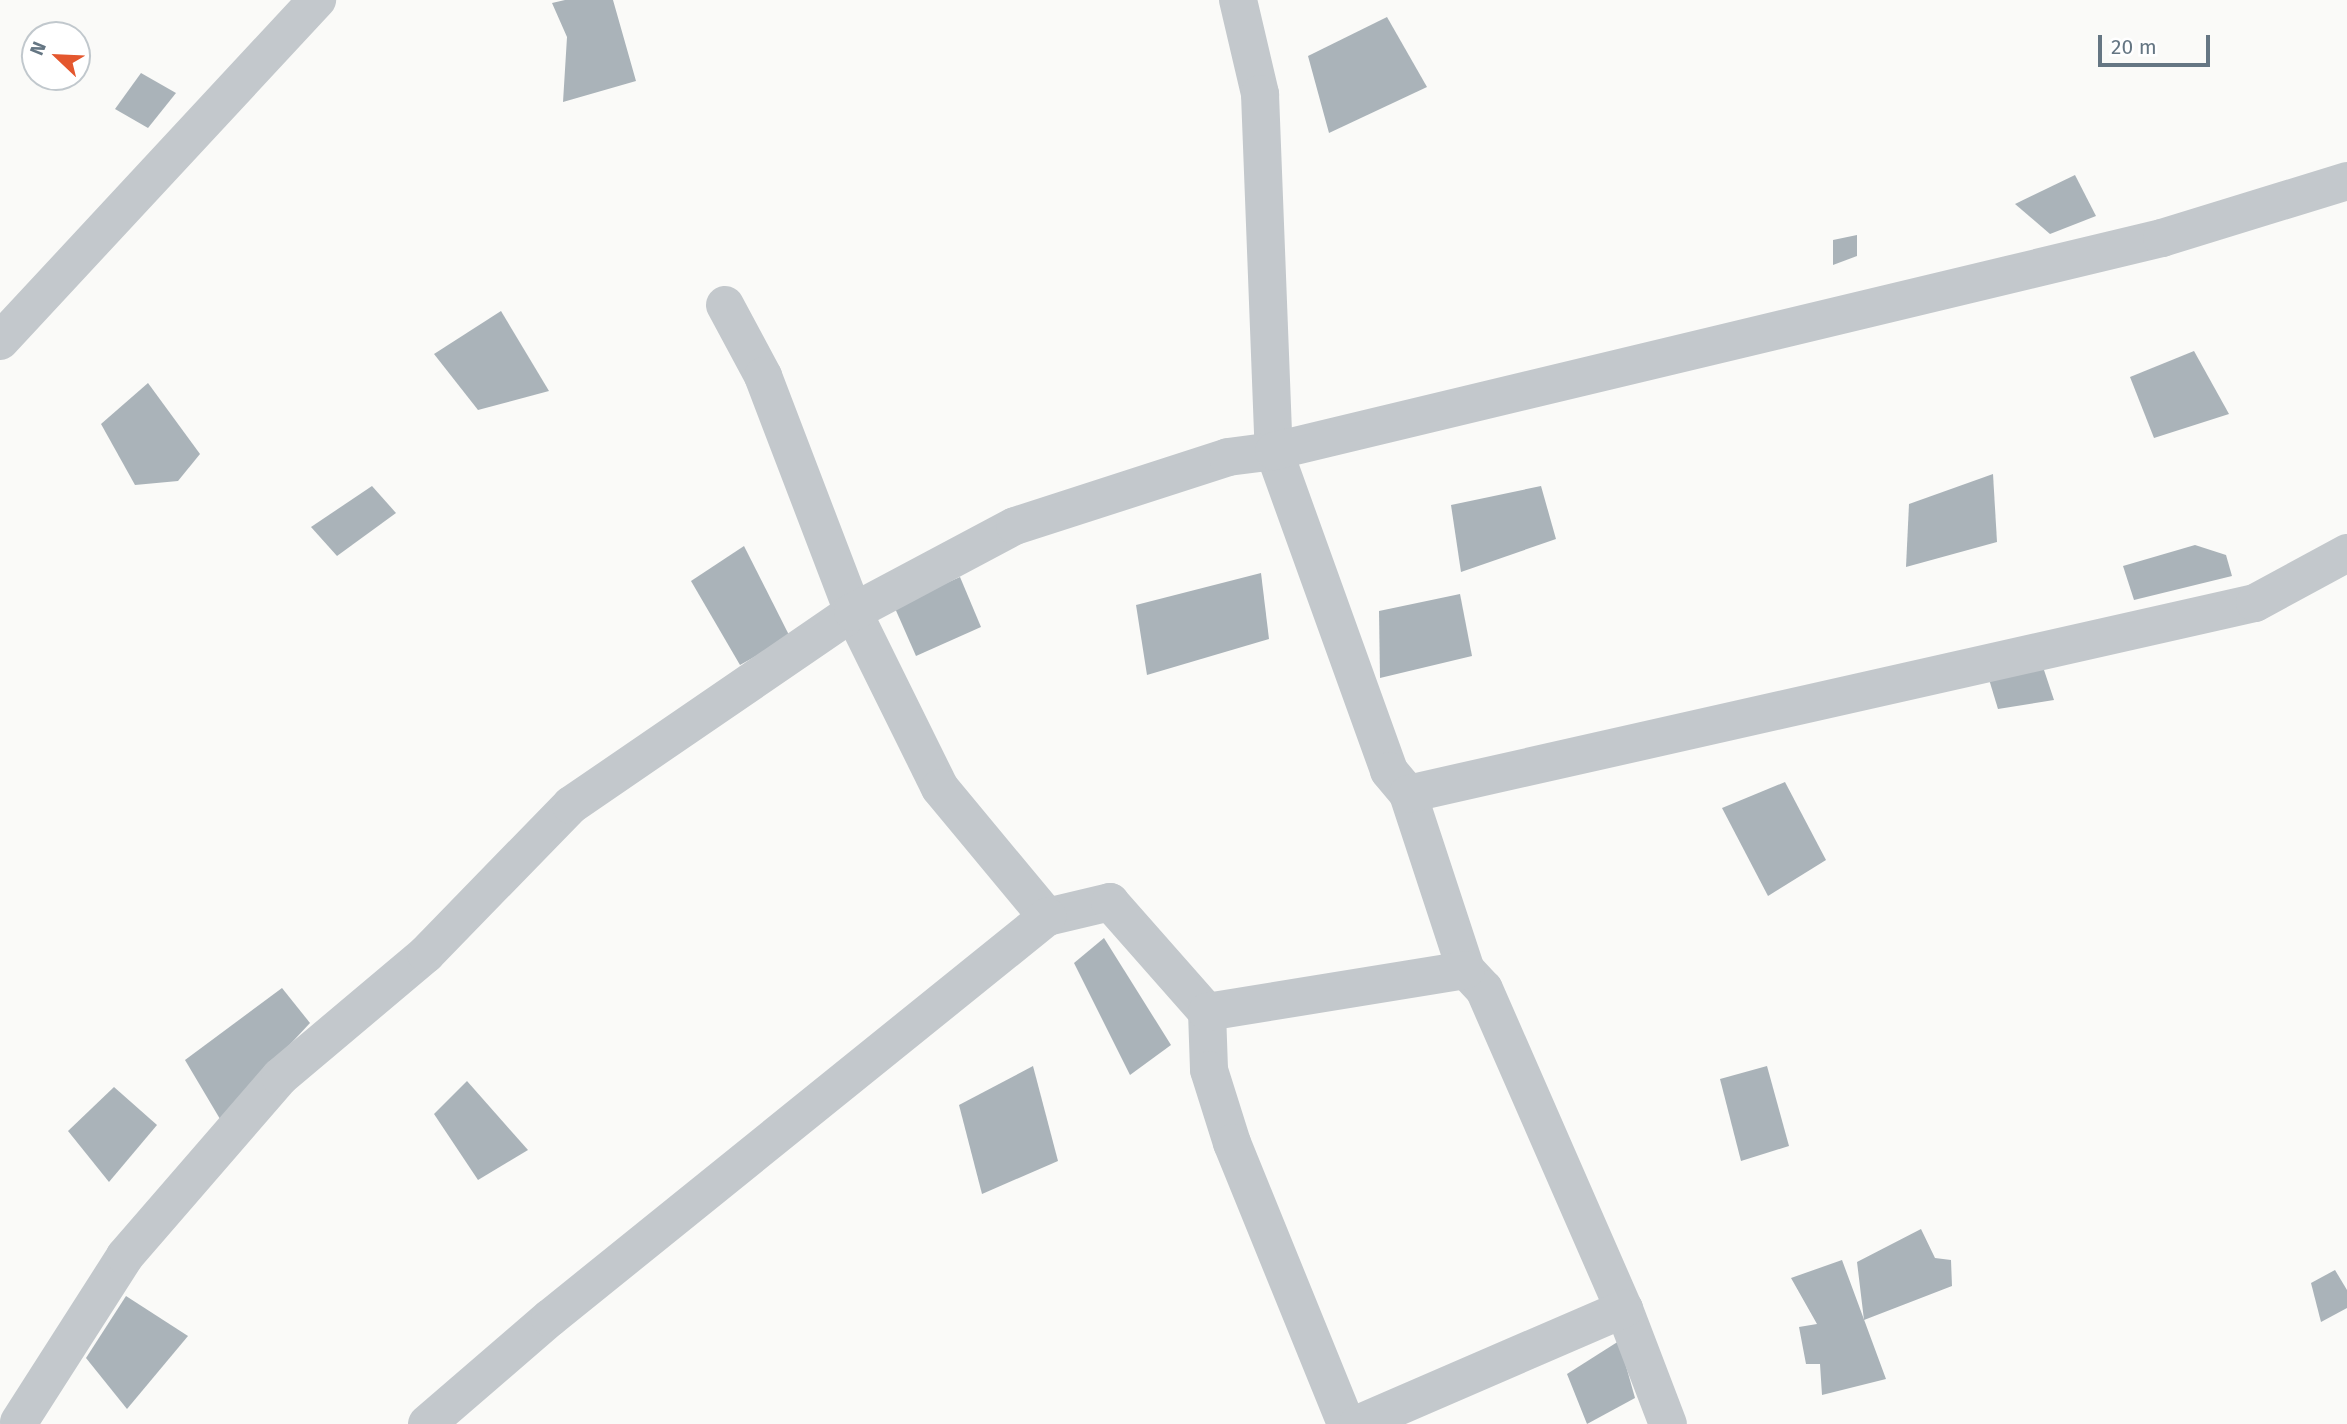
<!DOCTYPE html>
<style>
body{margin:0}
#map{position:relative;width:2347px;height:1424px;overflow:hidden;background:#fafaf8;font-family:"Fira Sans",sans-serif}
div>[style]{position:absolute}
.building>*{inset:0;background:#aab3b9}
.minor>*{height:38px;margin:-19px;padding:0 19px;transform-origin:19px;border-radius:19px;background:#c3c8cc}
span{translate:-50% -50%;white-space:nowrap;text-align:center;line-height:1.15;-webkit-text-stroke:7px #fff;paint-order:stroke}
.north{position:absolute;left:21px;top:21px;width:70px;height:70px;box-sizing:border-box;background:#fff;border:2px solid #c1c8cd;border-radius:50%;rotate:293deg;font-size:19px;font-weight:700;line-height:28px;text-align:center;color:#657683}
.north::after{content:'';display:block;margin:auto;width:24px;height:32px;background:#e4572e;clip-path:polygon(50% 0,100% 100%,50% 72%,0 100%)}
.scale{position:absolute;left:2098px;top:35px;width:112px;height:32px;box-sizing:border-box;border:4px solid #657683;border-top:0;padding-left:9px;font-size:21px;line-height:24px;white-space:nowrap;color:#657683;-webkit-text-stroke:5px #fff;paint-order:stroke}
</style>
<div id="map">
<div class="building">
<i style="clip-path:polygon(565px 0,613px 0,636px 81px,563px 102px,567px 37px,552px 3px)"></i>
<i style="clip-path:polygon(1387px 17px,1427px 87px,1329px 133px,1308px 56px)"></i>
<i style="clip-path:polygon(141px 73px,176px 93px,148px 128px,115px 109px)"></i>
<i style="clip-path:polygon(2075px 175px,2096px 216px,2050px 234px,2015px 204px)"></i>
<i style="clip-path:polygon(1857px 235px,1857px 256px,1833px 265px,1833px 240px)"></i>
<i style="clip-path:polygon(501px 311px,549px 391px,478px 410px,434px 354px)"></i>
<i style="clip-path:polygon(2194px 351px,2229px 414px,2154px 438px,2130px 377px)"></i>
<i style="clip-path:polygon(148px 383px,200px 454px,178px 481px,135px 485px,101px 424px)"></i>
<i style="clip-path:polygon(1993px 474px,1997px 542px,1906px 567px,1909px 504px)"></i>
<i style="clip-path:polygon(372px 486px,396px 513px,337px 556px,311px 527px)"></i>
<i style="clip-path:polygon(1541px 486px,1556px 539px,1461px 572px,1451px 505px)"></i>
<i style="clip-path:polygon(2195px 545px,2226px 555px,2232px 576px,2134px 600px,2123px 566px)"></i>
<i style="clip-path:polygon(744px 546px,790px 637px,740px 665px,691px 581px)"></i>
<i style="clip-path:polygon(1261px 573px,1269px 639px,1147px 675px,1136px 605px)"></i>
<i style="clip-path:polygon(960px 577px,981px 627px,916px 656px,894px 606px)"></i>
<i style="clip-path:polygon(1460px 594px,1472px 656px,1380px 678px,1379px 611px)"></i>
<i style="clip-path:polygon(2041px 661px,2054px 700px,1998px 709px,1988px 676px)"></i>
<i style="clip-path:polygon(1785px 782px,1826px 860px,1768px 896px,1722px 808px)"></i>
<i style="clip-path:polygon(1104px 938px,1171px 1045px,1130px 1075px,1074px 963px)"></i>
<i style="clip-path:polygon(282px 988px,310px 1023px,220px 1119px,185px 1060px)"></i>
<i style="clip-path:polygon(1033px 1066px,1058px 1161px,982px 1194px,959px 1105px)"></i>
<i style="clip-path:polygon(1767px 1066px,1789px 1146px,1741px 1161px,1720px 1079px)"></i>
<i style="clip-path:polygon(467px 1081px,528px 1150px,478px 1180px,434px 1114px)"></i>
<i style="clip-path:polygon(114px 1087px,157px 1125px,109px 1182px,68px 1131px)"></i>
<i style="clip-path:polygon(1921px 1229px,1935px 1258px,1951px 1260px,1952px 1286px,1864px 1320px,1857px 1262px)"></i>
<i style="clip-path:polygon(1842px 1260px,1886px 1379px,1822px 1395px,1820px 1364px,1806px 1364px,1799px 1327px,1817px 1324px,1791px 1278px)"></i>
<i style="clip-path:polygon(2335px 1270px,2347px 1290px,2347px 1308px,2321px 1322px,2311px 1283px)"></i>
<i style="clip-path:polygon(126px 1296px,188px 1336px,127px 1409px,86px 1358px)"></i>
<i style="clip-path:polygon(1619px 1341px,1635px 1398px,1587px 1424px,1567px 1374px)"></i>
</div>
<div class="minor">
<i style="left:1238px;top:0;width:97px;rotate:76.8deg"></i>
<i style="left:1260px;top:94px;width:357px;rotate:87.8deg"></i>
<i style="left:1274px;top:451px;width:340px;rotate:70.2deg"></i>
<i style="left:1389px;top:771px;width:30px;rotate:50deg"></i>
<i style="left:1408px;top:794px;width:185px;rotate:71.8deg"></i>
<i style="left:1466px;top:970px;width:26px;rotate:47deg"></i>
<i style="left:1484px;top:989px;width:349px;rotate:66.4deg"></i>
<i style="left:1624px;top:1309px;width:123px;rotate:69.1deg"></i>
<i style="left:725px;top:305px;width:81px;rotate:61.8deg"></i>
<i style="left:763px;top:376px;width:253px;rotate:69.1deg"></i>
<i style="left:853px;top:612px;width:196px;rotate:63.7deg"></i>
<i style="left:940px;top:788px;width:168px;rotate:50.3deg"></i>
<i style="left:1047px;top:917px;width:65px;rotate:-13.4deg"></i>
<i style="left:1110px;top:902px;width:147px;rotate:48.6deg"></i>
<i style="left:1207px;top:1012px;width:58px;rotate:88deg"></i>
<i style="left:1209px;top:1070px;width:77px;rotate:72.5deg"></i>
<i style="left:1232px;top:1143px;width:303px;rotate:67.9deg"></i>
<i style="left:0;top:341px;width:466px;rotate:-47.1deg"></i>
<i style="left:1408px;top:794px;width:868px;rotate:-12.71deg"></i>
<i style="left:2255px;top:603px;width:105px;rotate:-28.5deg"></i>
<i style="left:1207px;top:1012px;width:262px;rotate:-9.2deg"></i>
<i style="left:19px;top:1422px;width:197px;rotate:-57.4deg"></i>
<i style="left:125px;top:1256px;width:237px;rotate:-49.1deg"></i>
<i style="left:280px;top:1077px;width:191px;rotate:-40.1deg"></i>
<i style="left:426px;top:954px;width:208px;rotate:-45.8deg"></i>
<i style="left:571px;top:805px;width:342px;rotate:-34.4deg"></i>
<i style="left:853px;top:612px;width:183px;rotate:-28deg"></i>
<i style="left:1015px;top:526px;width:224px;rotate:-17.9deg"></i>
<i style="left:1228px;top:457px;width:46px;rotate:-7.4deg"></i>
<i style="left:1274px;top:451px;width:913px;rotate:-13.49deg"></i>
<i style="left:2162px;top:238px;width:194px;rotate:-17.1deg"></i>
<i style="left:427px;top:1424px;width:162px;rotate:-40.8deg"></i>
<i style="left:550px;top:1318px;width:639px;rotate:-38.9deg"></i>
<i style="left:1358px;top:1424px;width:290px;rotate:-23.4deg"></i>
</div>
<div class="north">N</div>
<div class="scale">20 m</div>
</div>
